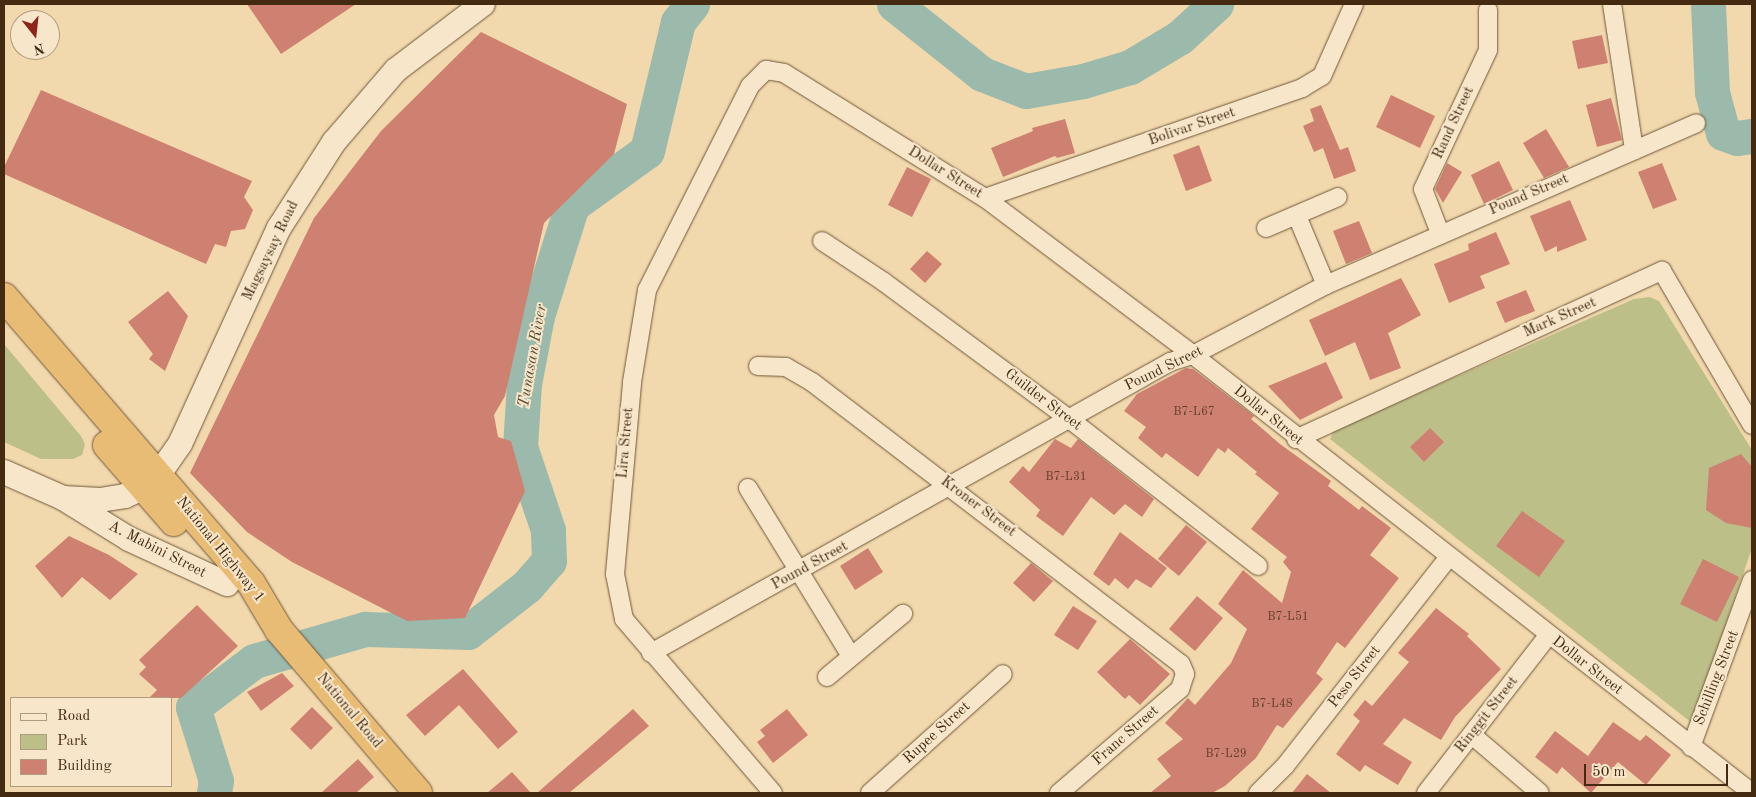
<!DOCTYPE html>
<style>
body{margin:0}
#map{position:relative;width:1756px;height:797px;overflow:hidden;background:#f2d9ad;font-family:"Old Standard TT",serif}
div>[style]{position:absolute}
.green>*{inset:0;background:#bdbf88}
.river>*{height:35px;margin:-17.5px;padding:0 17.5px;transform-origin:17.5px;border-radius:17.5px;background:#9bbaac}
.building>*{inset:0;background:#ce8171}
.roads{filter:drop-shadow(0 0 1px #705639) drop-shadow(0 0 1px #705639)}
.street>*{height:18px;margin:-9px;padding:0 9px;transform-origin:9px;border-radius:9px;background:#f7e6ca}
.secondary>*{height:24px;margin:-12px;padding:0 12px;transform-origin:12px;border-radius:12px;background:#f7e6ca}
.highway>*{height:28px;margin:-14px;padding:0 14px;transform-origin:14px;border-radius:14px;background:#e9bc76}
span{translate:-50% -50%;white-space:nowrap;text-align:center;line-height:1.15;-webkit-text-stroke:4px #f7e6ca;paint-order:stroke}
.number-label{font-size:12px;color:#67402a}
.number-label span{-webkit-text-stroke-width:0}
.street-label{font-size:15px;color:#452a12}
.water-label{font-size:16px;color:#5a4e38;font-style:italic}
.frame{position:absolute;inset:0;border:5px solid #452a12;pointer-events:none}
.legend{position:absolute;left:10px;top:697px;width:162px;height:90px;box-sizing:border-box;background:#f7e6ca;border:1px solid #b09b80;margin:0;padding:6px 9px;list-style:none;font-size:15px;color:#452a12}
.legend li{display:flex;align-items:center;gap:10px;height:25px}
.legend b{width:25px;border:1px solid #b09b80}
.north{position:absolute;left:10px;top:10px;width:50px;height:50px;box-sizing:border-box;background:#f7e6ca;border:1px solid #b09b80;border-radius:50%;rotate:164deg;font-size:14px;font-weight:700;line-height:20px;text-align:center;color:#452a12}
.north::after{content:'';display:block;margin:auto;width:18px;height:22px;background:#8f2418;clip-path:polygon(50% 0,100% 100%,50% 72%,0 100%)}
.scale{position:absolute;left:1584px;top:764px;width:144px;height:22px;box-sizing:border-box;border:2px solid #452a12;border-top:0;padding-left:6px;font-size:15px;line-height:18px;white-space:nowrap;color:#452a12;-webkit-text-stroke:4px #f7e6ca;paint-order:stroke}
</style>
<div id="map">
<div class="green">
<i style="clip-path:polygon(1650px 297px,1659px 301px,1752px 450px,1752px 548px,1692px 723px,1330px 439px,1334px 430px,1634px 299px)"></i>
<i style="clip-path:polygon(4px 344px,81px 436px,85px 444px,82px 455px,73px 459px,41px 459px,4px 442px)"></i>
</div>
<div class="river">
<i style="left:894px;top:4px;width:112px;rotate:38.5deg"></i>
<i style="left:982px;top:74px;width:47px;rotate:21.1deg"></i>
<i style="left:1026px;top:91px;width:58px;rotate:-10deg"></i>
<i style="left:1083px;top:81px;width:49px;rotate:-16.6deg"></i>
<i style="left:1130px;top:67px;width:58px;rotate:-31deg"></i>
<i style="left:1180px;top:37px;width:49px;rotate:-42.5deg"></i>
<i style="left:1708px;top:4px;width:88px;rotate:87.4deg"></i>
<i style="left:1712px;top:92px;width:42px;rotate:75deg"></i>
<i style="left:1723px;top:133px;width:15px;rotate:20deg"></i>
<i style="left:1737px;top:138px;width:15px;rotate:-8deg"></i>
<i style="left:214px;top:793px;width:12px;rotate:-81deg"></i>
<i style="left:216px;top:781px;width:77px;rotate:-107.3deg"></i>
<i style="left:193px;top:707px;width:76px;rotate:-37deg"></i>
<i style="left:254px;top:661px;width:116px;rotate:-16.1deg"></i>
<i style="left:365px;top:629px;width:103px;rotate:1.7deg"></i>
<i style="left:468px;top:632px;width:75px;rotate:-37.9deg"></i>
<i style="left:527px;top:586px;width:33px;rotate:-49deg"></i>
<i style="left:549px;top:561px;width:31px;rotate:-92deg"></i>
<i style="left:548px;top:530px;width:88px;rotate:-108.6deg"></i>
<i style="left:520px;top:447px;width:63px;rotate:-86.4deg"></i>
<i style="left:524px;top:384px;width:69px;rotate:-79.2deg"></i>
<i style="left:537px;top:316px;width:116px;rotate:-72.5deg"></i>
<i style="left:572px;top:205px;width:92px;rotate:-35.8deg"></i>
<i style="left:647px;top:151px;width:133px;rotate:-76.5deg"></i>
<i style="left:678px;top:22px;width:23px;rotate:-52deg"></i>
</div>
<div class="building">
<i style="clip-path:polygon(247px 4px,356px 4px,281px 54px)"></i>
<i style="clip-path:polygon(481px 32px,627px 104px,614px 154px,544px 223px,505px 396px,494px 415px,498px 437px,511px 441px,525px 491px,465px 618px,407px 621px,292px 562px,247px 532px,190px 473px,314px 218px,381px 131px)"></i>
<i style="clip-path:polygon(1602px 35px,1608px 63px,1578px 69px,1572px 41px)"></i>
<i style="clip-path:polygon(41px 90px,252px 181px,244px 197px,253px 210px,245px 229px,231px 231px,226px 247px,215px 244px,206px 264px,4px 174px,4px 167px)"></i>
<i style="clip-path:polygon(1391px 95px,1435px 116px,1420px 148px,1376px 127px)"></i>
<i style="clip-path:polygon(1611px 98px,1622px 140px,1597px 147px,1586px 105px)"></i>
<i style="clip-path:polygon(1321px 105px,1340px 150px,1348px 147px,1356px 171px,1334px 179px,1323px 148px,1314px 152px,1303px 126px,1314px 121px,1310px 109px)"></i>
<i style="clip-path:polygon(1065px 119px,1075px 153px,1057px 158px,1055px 156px,1003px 177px,991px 148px,1033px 131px,1032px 128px)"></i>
<i style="clip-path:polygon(1546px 129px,1569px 167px,1544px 178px,1523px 143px)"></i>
<i style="clip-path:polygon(1199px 145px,1212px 181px,1186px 191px,1173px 155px)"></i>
<i style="clip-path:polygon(1499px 161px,1513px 190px,1484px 204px,1471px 175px)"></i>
<i style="clip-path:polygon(1447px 163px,1462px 172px,1443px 203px,1435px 189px)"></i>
<i style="clip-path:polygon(1662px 163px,1677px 200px,1653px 209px,1638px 172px)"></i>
<i style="clip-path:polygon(907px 167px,931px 179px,912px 217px,888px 205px)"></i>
<i style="clip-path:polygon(1570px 200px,1587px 240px,1557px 252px,1557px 246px,1545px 252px,1530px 216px)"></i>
<i style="clip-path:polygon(1359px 221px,1372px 253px,1346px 264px,1333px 231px)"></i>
<i style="clip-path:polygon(1496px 232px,1510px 264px,1480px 276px,1485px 288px,1449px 303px,1434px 264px,1469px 250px,1468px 244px)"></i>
<i style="clip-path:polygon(927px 251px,942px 264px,925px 283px,910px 269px)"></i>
<i style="clip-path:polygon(1401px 278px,1421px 315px,1388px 333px,1401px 368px,1370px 380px,1355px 342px,1325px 356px,1309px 320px)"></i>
<i style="clip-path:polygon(1526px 290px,1535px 311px,1505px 323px,1496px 302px)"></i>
<i style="clip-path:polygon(168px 291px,188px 316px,165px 371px,149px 359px,153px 354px,128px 322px)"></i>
<i style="clip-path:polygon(1326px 362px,1343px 398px,1300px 420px,1268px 386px)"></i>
<i style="clip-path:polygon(1186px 368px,1193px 369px,1254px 416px,1251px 419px,1280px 444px,1331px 481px,1328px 486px,1359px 510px,1362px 506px,1391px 528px,1370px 555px,1399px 578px,1345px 648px,1337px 642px,1316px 673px,1323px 679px,1283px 728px,1277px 725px,1256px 758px,1225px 786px,1212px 793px,1150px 793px,1171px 776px,1157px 759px,1183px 739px,1165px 723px,1188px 698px,1195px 705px,1231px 663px,1247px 629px,1218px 604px,1243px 570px,1282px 603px,1291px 572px,1283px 562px,1287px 557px,1251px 529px,1279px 493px,1255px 474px,1257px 472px,1228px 448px,1225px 453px,1218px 448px,1198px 477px,1166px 453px,1162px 458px,1138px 438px,1146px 427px,1124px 411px,1137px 394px)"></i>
<i style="clip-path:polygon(1430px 428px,1444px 442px,1424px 462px,1410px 447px)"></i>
<i style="clip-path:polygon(1055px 439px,1071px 448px,1078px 439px,1154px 499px,1142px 517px,1125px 504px,1114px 515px,1091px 497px,1063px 536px,1036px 516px,1040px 510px,1009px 482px,1023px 466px,1029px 472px)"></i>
<i style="clip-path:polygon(1741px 454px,1752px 467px,1752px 528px,1726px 523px,1706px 510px,1709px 468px)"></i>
<i style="clip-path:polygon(1522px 511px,1565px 541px,1539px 577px,1496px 546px)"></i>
<i style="clip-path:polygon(1186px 525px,1207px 542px,1179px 576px,1158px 559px)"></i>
<i style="clip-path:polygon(1120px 532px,1167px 568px,1151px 588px,1136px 579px,1128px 589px,1115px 578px,1109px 586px,1093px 574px)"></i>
<i style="clip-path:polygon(69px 536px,109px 555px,138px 574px,110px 600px,82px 577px,62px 598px,35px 566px)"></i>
<i style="clip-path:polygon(868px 548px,883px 572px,855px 590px,840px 566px)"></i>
<i style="clip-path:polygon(1703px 559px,1739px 577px,1717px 622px,1680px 604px)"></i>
<i style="clip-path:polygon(1031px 563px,1053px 581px,1034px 602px,1013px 583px)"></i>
<i style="clip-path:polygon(1197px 596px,1223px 618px,1195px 651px,1169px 629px)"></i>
<i style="clip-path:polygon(197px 605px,238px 646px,181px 698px,149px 698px,157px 690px,139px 674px,146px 667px,139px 660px)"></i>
<i style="clip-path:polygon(1073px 606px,1097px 621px,1078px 650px,1054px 635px)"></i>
<i style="clip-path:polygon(1436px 608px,1469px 634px,1467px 636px,1501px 669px,1455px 717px,1441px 740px,1404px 718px,1383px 744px,1412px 762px,1398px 785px,1365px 765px,1360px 772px,1336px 754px,1360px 721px,1353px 715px,1365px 700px,1372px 706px,1409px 662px,1398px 653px)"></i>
<i style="clip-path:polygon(1130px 639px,1170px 674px,1140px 705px,1129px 695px,1125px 699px,1097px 672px)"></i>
<i style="clip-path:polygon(463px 669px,518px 732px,498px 749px,459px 705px,425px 736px,406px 715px)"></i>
<i style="clip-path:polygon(282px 673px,294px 686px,261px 711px,247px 692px)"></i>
<i style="clip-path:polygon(312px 707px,333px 728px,311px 750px,290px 729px)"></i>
<i style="clip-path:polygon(633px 709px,649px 726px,569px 793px,537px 793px)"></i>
<i style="clip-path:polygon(787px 709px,808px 735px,773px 763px,757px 742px,765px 736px,760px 730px)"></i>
<i style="clip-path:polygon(1613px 722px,1640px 741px,1646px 735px,1671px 755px,1646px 785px,1618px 762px,1591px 793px,1562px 767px,1557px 774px,1535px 757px,1555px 731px,1588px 756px)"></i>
<i style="clip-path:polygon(358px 759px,374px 777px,356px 793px,321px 793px)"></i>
<i style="clip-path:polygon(512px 772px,531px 793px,487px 793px)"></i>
<i style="clip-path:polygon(1307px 774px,1331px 793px,1292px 793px)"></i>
</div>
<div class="roads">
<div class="street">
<i style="left:1612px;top:4px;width:148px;rotate:81.4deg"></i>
<i style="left:985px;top:198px;width:336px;rotate:-19.1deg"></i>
<i style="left:1302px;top:88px;width:23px;rotate:-31deg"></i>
<i style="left:1322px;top:76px;width:79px;rotate:-66deg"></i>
<i style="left:1297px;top:216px;width:75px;rotate:67.2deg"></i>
<i style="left:1266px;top:228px;width:78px;rotate:-23.3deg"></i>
<i style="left:1440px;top:233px;width:47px;rotate:-111.1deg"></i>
<i style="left:1423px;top:189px;width:153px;rotate:-64.9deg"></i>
<i style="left:1488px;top:50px;width:40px;rotate:-90deg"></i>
<i style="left:822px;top:241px;width:74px;rotate:33.5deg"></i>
<i style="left:884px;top:282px;width:229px;rotate:36.5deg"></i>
<i style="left:1068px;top:418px;width:241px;rotate:37.9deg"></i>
<i style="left:758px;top:366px;width:28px;rotate:2deg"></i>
<i style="left:786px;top:367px;width:30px;rotate:30deg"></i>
<i style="left:812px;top:382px;width:464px;rotate:37.4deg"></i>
<i style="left:1181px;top:664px;width:11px;rotate:68deg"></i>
<i style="left:1185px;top:674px;width:16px;rotate:108deg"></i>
<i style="left:1180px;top:689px;width:160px;rotate:139.3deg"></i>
<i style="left:1296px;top:439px;width:403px;rotate:-24.7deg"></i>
<i style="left:1662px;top:271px;width:178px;rotate:59.7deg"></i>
<i style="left:748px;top:488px;width:197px;rotate:58.5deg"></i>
<i style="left:651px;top:653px;width:595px;rotate:-29.28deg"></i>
<i style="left:1170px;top:362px;width:24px;rotate:-17deg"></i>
<i style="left:1193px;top:355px;width:150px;rotate:-27.8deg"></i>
<i style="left:1326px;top:285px;width:404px;rotate:-23.6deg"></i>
<i style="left:827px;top:677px;width:99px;rotate:-39.7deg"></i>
<i style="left:1472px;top:735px;width:89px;rotate:40.5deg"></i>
<i style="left:1691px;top:747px;width:178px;rotate:-69.9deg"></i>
<i style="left:773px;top:793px;width:229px;rotate:-130.6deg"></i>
<i style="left:624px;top:619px;width:46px;rotate:-101.3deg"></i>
<i style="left:615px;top:574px;width:193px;rotate:-84.9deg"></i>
<i style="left:632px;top:382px;width:93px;rotate:-80.7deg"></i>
<i style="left:647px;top:290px;width:229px;rotate:-63.2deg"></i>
<i style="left:750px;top:86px;width:23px;rotate:-45deg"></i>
<i style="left:766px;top:70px;width:18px;rotate:9deg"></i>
<i style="left:784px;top:73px;width:237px;rotate:31.9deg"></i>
<i style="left:985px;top:198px;width:261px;rotate:37deg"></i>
<i style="left:1193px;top:355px;width:710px;rotate:38.08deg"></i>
<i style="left:870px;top:793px;width:178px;rotate:-41.8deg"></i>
<i style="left:1258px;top:793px;width:38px;rotate:-45deg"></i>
<i style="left:1285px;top:766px;width:264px;rotate:-51.9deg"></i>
<i style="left:1426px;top:793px;width:199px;rotate:-52.2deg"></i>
</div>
<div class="secondary">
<i style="left:4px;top:472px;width:64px;rotate:23.8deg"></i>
<i style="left:63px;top:498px;width:78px;rotate:31.8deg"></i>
<i style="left:129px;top:539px;width:108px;rotate:24.7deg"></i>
<i style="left:63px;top:498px;width:37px;rotate:3deg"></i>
<i style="left:100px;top:500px;width:25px;rotate:-9deg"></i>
<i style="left:125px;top:496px;width:21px;rotate:-25deg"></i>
<i style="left:144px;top:487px;width:20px;rotate:-41deg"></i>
<i style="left:159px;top:474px;width:37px;rotate:-55deg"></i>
<i style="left:180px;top:444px;width:238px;rotate:-65.4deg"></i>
<i style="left:279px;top:228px;width:102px;rotate:-57.4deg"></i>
<i style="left:334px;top:142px;width:95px;rotate:-49.3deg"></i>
<i style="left:396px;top:70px;width:109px;rotate:-37.2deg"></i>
</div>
<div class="highway">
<i style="left:4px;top:297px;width:378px;rotate:49.2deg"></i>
<i style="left:251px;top:583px;width:55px;rotate:59.2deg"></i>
<i style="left:279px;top:630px;width:214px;rotate:49.5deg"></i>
<i style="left:107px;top:445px;width:102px;rotate:49deg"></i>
</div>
</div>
<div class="number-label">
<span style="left:1194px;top:413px">B7-L67</span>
<span style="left:1066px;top:478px">B7-L31</span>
<span style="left:1288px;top:618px">B7-L51</span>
<span style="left:1272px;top:705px">B7-L48</span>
<span style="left:1226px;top:755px">B7-L29</span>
</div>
<div class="street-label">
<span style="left:1454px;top:123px;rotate:-65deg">Rand Street</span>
<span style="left:1192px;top:127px;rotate:-19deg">Bolivar Street</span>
<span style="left:945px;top:173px;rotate:32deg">Dollar Street</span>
<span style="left:1529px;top:195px;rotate:-23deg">Pound Street</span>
<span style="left:271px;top:251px;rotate:-64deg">Magsaysay Road</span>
<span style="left:1560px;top:318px;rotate:-24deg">Mark Street</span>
<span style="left:1164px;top:369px;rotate:-26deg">Pound Street</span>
<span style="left:1043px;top:400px;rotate:37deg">Guilder Street</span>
<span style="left:1268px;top:416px;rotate:39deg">Dollar Street</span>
<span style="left:626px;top:443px;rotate:-85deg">Lira Street</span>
<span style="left:978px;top:507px;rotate:37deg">Kroner Street</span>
<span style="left:157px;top:550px;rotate:27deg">A. Mabini Street</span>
<span style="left:220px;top:550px;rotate:51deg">National Highway 1</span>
<span style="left:810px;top:566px;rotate:-29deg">Pound Street</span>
<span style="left:1587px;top:666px;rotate:38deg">Dollar Street</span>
<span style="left:1355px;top:677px;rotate:-52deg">Peso Street</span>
<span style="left:1717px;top:678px;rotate:-69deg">Schilling Street</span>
<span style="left:349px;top:711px;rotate:50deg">National Road</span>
<span style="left:1487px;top:715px;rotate:-52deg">Ringgit Street</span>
<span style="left:937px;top:733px;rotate:-42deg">Rupee Street</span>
<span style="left:1126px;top:736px;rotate:-41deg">Franc Street</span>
</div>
<div class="water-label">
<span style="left:533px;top:356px;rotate:-80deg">Tunasan River</span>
</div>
<div class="frame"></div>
<ul class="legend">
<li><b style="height:6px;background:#f7e6ca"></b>Road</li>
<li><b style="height:14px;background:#bdbf88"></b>Park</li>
<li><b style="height:14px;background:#ce8171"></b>Building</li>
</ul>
<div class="north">N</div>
<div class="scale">50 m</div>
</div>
